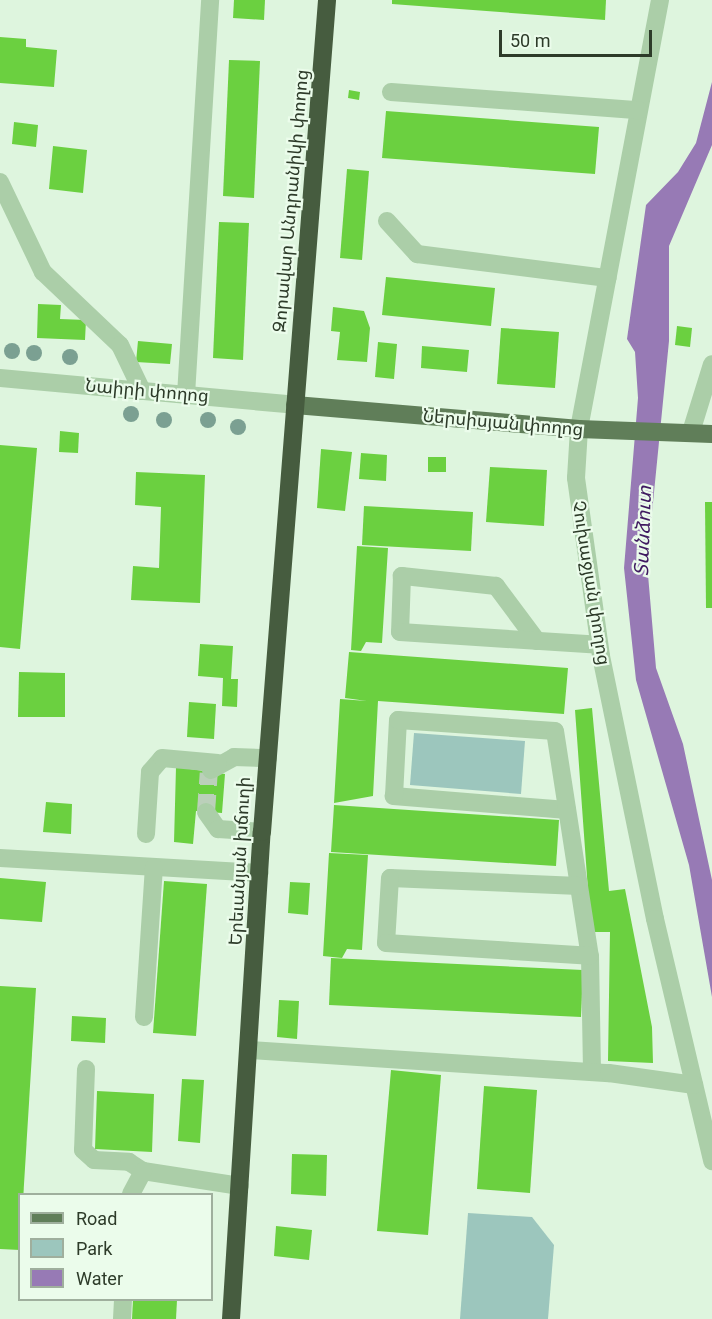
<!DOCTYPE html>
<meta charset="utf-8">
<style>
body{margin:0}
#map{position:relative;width:712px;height:1319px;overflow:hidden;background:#def5de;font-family:Roboto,"Noto Sans Armenian",sans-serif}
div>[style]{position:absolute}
.green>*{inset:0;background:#9cc6bd}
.water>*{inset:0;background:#977ab5}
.building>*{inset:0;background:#6bd040}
.minor-tunnel>*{height:18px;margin-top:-9px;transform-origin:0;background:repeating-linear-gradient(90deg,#bbd0ba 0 18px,transparent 0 27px)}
.minor>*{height:18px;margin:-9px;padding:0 9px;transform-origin:9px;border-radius:9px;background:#abcea8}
.major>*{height:18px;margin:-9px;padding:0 9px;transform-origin:9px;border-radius:9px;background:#607e59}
.highway>*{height:18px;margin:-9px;padding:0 9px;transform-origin:9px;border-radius:9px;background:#465c3f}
.trees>*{width:16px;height:16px;margin:-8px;border-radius:50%;background:#7ba092}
span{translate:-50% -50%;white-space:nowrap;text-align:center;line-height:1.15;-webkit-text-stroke:4.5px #ebfceb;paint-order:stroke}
.street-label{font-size:18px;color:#2d3b29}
.water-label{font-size:20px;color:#3f1a60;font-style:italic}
.legend{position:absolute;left:18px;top:1193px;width:195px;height:108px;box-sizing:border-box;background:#ebfceb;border:2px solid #9faf9d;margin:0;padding:8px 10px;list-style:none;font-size:18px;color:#2d3b29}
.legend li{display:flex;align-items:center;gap:12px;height:30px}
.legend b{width:30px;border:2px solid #9faf9d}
.scale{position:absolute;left:499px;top:30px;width:153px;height:27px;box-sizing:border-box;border:3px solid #2d3b29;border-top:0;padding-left:8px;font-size:18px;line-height:21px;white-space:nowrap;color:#2d3b29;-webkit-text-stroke:4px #ebfceb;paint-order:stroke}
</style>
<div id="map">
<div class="green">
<i style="clip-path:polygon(414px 733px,525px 741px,521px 794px,410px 785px)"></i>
<i style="clip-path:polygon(468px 1213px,532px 1217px,554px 1245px,548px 1319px,460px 1319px)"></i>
</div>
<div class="water">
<i style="clip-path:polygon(712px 82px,712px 145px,669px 246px,669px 341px,647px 563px,656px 668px,683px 744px,712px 880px,712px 997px,689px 865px,636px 680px,624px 568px,638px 398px,635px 352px,627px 339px,646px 205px,678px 172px,696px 143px)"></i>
</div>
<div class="building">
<i style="clip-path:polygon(234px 0,265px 0,264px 20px,233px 18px)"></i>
<i style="clip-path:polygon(392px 0,606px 0,605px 20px,392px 4px)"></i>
<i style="clip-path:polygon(0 37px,26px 39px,26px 47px,57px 50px,54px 87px,0 83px)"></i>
<i style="clip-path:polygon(229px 60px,260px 61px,254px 198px,223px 196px)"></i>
<i style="clip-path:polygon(349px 90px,360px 92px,359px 100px,348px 98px)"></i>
<i style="clip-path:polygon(386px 111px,599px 127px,595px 174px,382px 158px)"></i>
<i style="clip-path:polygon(14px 122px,38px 125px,36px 147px,12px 144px)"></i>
<i style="clip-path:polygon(53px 146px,87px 150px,83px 193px,49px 189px)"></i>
<i style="clip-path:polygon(347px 169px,369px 171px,362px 260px,340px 258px)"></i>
<i style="clip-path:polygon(219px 222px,249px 223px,243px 360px,213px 358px)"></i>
<i style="clip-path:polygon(386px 277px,495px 288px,491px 326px,382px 315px)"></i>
<i style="clip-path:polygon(38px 304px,61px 305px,60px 319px,86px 320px,85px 340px,37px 338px)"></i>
<i style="clip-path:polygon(333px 307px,364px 311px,370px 328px,367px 362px,337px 360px,340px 332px,331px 331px)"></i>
<i style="clip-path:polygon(677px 326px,692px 328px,690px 347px,675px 345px)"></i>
<i style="clip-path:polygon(501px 328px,559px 332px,555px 388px,497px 384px)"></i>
<i style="clip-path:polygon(138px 341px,172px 344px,170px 364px,136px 362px)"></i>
<i style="clip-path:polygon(378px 342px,397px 344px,394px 379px,375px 377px)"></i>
<i style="clip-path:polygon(422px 346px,469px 350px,467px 372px,421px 368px)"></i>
<i style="clip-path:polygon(60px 431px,79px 433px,78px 453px,59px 452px)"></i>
<i style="clip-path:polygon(0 445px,37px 448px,20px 649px,0 647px)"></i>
<i style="clip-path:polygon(321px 449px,352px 452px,345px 511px,317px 508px)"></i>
<i style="clip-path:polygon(361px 453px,387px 455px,386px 481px,359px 479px)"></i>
<i style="clip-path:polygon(428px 457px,446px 457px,446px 472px,428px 472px)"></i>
<i style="clip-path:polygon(490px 467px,547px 470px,544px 526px,486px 522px)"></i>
<i style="clip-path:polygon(136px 472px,205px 475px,200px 603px,131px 600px,133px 566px,159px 568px,161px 507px,135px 505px)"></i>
<i style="clip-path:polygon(705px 502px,712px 502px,712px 608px,706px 608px)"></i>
<i style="clip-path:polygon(364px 506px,473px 512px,471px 551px,362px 545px)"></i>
<i style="clip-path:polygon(357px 546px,388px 548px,382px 643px,366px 642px,361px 651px,351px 650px)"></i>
<i style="clip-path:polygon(200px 644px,233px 646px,231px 679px,238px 679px,237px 707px,222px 706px,223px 678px,198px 676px)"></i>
<i style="clip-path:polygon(349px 652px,568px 668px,564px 714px,378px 701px,373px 796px,334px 803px,340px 699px,367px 701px,345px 698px)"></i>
<i style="clip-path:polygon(19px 672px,65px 673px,65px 717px,18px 717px)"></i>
<i style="clip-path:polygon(189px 702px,216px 704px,214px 739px,187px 737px)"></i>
<i style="clip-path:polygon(592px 708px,609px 891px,625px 889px,652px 1027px,653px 1063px,608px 1061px,610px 932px,591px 932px,575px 710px)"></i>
<i style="clip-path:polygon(176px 767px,225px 774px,222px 813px,196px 811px,193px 844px,174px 842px)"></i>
<i style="clip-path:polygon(46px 802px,72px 804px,71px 834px,43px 832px)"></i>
<i style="clip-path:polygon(334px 805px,559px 820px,556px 866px,331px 852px)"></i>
<i style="clip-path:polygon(329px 853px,368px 855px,362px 950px,347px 949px,342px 958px,323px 956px)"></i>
<i style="clip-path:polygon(0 878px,46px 882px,42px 922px,0 919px)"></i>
<i style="clip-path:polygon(164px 881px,207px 884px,196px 1036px,153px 1033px)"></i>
<i style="clip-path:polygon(290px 882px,310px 883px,308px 915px,288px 913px)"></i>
<i style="clip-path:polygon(331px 958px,583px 970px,581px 1017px,329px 1005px)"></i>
<i style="clip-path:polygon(0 986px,36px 988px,20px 1250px,0 1249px)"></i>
<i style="clip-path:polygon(279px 1000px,299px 1001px,297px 1039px,277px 1037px)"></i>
<i style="clip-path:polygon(72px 1016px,106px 1018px,105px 1043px,71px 1041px)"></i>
<i style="clip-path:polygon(391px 1070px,441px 1075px,428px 1235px,377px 1231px)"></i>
<i style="clip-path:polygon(182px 1079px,204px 1080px,200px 1143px,178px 1141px)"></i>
<i style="clip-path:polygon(484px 1086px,537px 1090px,530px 1193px,477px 1189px)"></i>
<i style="clip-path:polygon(97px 1091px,154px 1094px,152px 1152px,95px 1149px)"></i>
<i style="clip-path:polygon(292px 1154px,327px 1155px,326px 1196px,291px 1194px)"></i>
<i style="clip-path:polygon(276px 1226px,312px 1230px,309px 1260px,274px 1256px)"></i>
<i style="clip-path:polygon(133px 1300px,177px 1300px,176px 1319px,132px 1319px)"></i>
</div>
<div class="minor-tunnel">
<i style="left:206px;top:812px;width:39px;rotate:-86deg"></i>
</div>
<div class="minor">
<i style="left:660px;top:0;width:437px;rotate:100.7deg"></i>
<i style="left:579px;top:429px;width:49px;rotate:93.5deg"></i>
<i style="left:576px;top:478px;width:180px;rotate:82deg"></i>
<i style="left:601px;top:656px;width:268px;rotate:78.4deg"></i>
<i style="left:655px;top:919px;width:249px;rotate:76.7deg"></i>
<i style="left:391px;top:92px;width:248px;rotate:4.2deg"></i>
<i style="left:0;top:182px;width:100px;rotate:64.5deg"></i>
<i style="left:43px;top:272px;width:106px;rotate:43.5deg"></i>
<i style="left:120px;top:345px;width:51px;rotate:64.4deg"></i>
<i style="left:387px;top:221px;width:45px;rotate:47.7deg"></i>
<i style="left:417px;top:254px;width:192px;rotate:7.2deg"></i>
<i style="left:0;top:378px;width:296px;rotate:5.2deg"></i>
<i style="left:186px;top:395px;width:396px;rotate:-86.5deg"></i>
<i style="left:691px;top:432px;width:71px;rotate:-72.8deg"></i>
<i style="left:537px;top:641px;width:69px;rotate:-126.7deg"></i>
<i style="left:496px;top:586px;width:95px;rotate:-173.9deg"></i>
<i style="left:402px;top:576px;width:56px;rotate:92deg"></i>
<i style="left:400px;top:632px;width:199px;rotate:3.7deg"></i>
<i style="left:211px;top:770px;width:26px;rotate:-29deg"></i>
<i style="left:234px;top:757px;width:34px;rotate:2deg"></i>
<i style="left:567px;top:810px;width:174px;rotate:-175.4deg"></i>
<i style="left:394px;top:796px;width:76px;rotate:-87deg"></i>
<i style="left:398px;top:720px;width:157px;rotate:4deg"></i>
<i style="left:555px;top:731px;width:228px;rotate:81.2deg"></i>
<i style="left:590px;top:956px;width:116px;rotate:89deg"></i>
<i style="left:206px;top:812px;width:21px;rotate:55deg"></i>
<i style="left:218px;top:829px;width:44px;rotate:3.9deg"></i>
<i style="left:146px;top:834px;width:62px;rotate:-86.3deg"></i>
<i style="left:150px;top:772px;width:18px;rotate:-49deg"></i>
<i style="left:162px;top:758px;width:56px;rotate:5.1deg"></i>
<i style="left:0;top:858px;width:260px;rotate:3.3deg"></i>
<i style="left:579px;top:886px;width:189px;rotate:-177.6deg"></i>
<i style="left:390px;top:878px;width:65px;rotate:93.5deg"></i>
<i style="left:386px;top:943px;width:204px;rotate:3.6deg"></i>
<i style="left:144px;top:1017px;width:150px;rotate:-86.2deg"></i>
<i style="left:249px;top:1050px;width:361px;rotate:3.7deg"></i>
<i style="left:609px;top:1073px;width:86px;rotate:8deg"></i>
<i style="left:86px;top:1069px;width:81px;rotate:92.1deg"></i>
<i style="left:83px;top:1150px;width:15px;rotate:42deg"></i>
<i style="left:94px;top:1160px;width:35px;rotate:3deg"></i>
<i style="left:129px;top:1162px;width:17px;rotate:33deg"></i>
<i style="left:143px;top:1171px;width:98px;rotate:8.8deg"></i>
<i style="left:131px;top:1194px;width:26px;rotate:-62deg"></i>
<i style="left:122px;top:1319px;width:19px;rotate:-87deg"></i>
</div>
<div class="major">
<i style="left:295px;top:405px;width:285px;rotate:4.8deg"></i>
<i style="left:579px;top:429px;width:133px;rotate:2.2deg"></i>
</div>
<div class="highway">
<i style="left:231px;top:1319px;width:488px;rotate:-86.4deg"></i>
<i style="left:262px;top:832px;width:835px;rotate:-85.53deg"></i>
</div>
<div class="trees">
<i style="left:12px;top:351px"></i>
<i style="left:34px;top:353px"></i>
<i style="left:70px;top:357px"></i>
<i style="left:131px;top:414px"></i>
<i style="left:164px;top:420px"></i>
<i style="left:208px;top:420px"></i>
<i style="left:238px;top:427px"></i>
</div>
<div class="street-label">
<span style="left:291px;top:201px;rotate:-85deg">Զորավար Անդրանիկի փողոց</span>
<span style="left:147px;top:391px;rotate:5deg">Նաիրի փողոց</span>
<span style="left:503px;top:423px;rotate:5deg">Ներսիսյան փողոց</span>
<span style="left:591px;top:583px;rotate:81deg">Չուխաջյան փողոց</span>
<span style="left:240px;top:861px;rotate:-87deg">Երեւանյան խճուղի</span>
</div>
<div class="water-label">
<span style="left:643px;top:531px;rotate:-88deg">Տանձուտ</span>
</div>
<ul class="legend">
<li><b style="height:8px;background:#607e59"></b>Road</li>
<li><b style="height:16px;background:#9cc6bd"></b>Park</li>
<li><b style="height:16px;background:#977ab5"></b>Water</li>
</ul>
<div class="scale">50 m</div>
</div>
